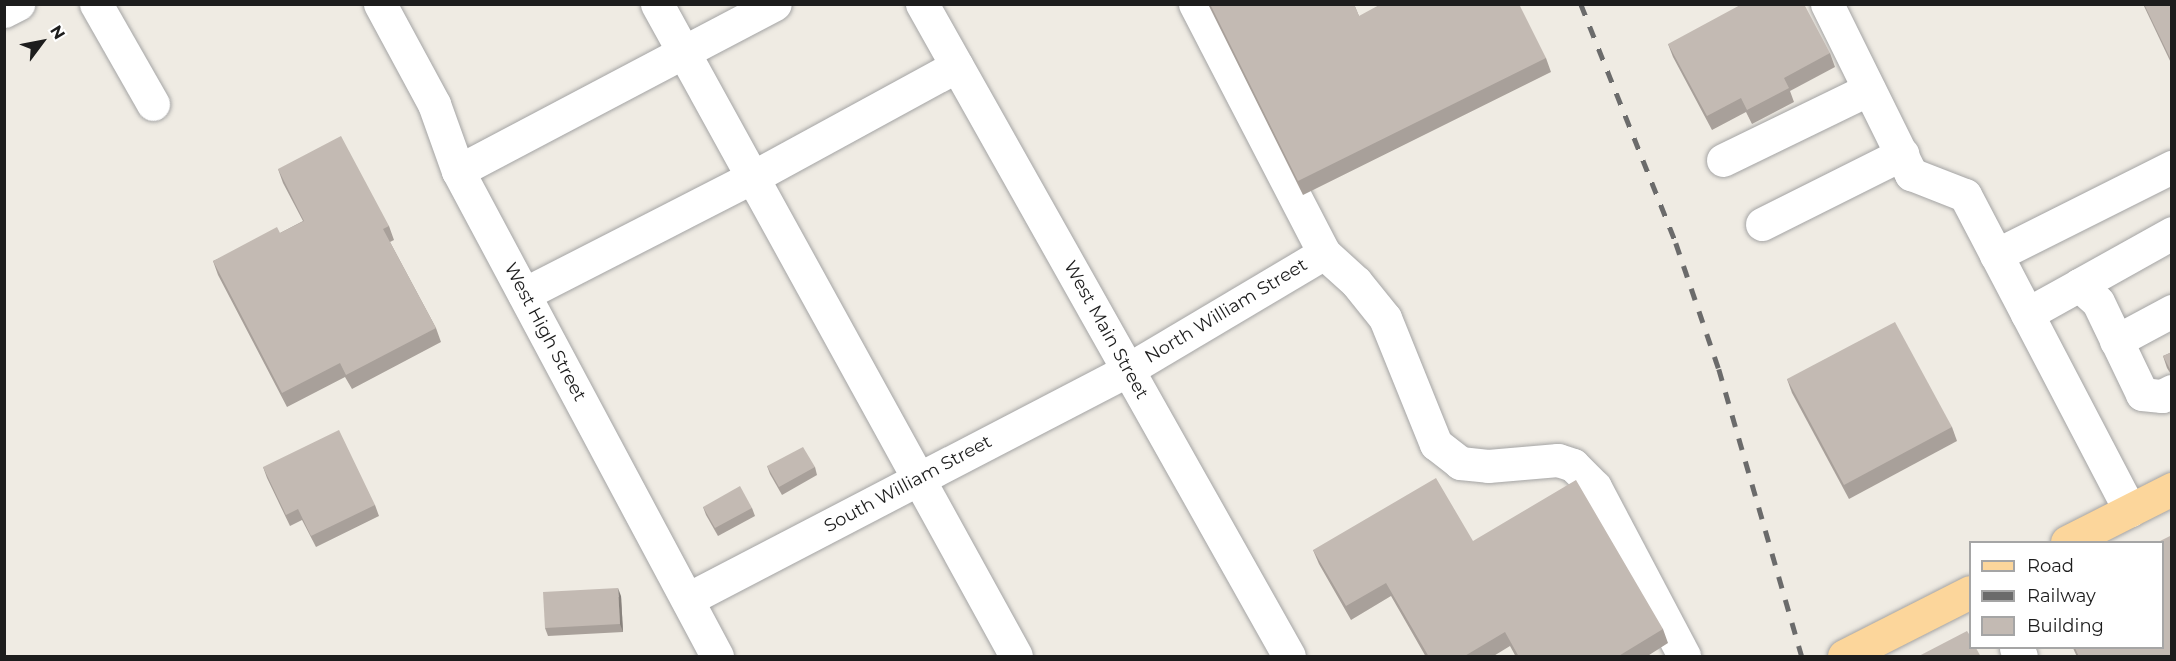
<!DOCTYPE html>
<style>
body{margin:0}
#map{position:relative;width:2176px;height:661px;overflow:hidden;background:#efebe3;font-family:Montserrat,sans-serif}
div>[style]{position:absolute}
.roads{filter:drop-shadow(0 0 2px #a4a4a4) drop-shadow(0 0 2px #a4a4a4)}
.minor>*{height:33px;margin:-16.5px;padding:0 16.5px;transform-origin:16.5px;border-radius:16.5px;background:#fff}
.major>*{height:33px;margin:-16.5px;padding:0 16.5px;transform-origin:16.5px;border-radius:16.5px;background:#fcd69b}
.rail>*{height:4.5px;margin-top:-2.25px;transform-origin:0;background:repeating-linear-gradient(90deg,#6b6b6b 0 12px,transparent 0 24px)}
.wall>*{inset:0;background:#a8a09a}
.shaded-wall>*{inset:0;background:#88827d}
.building>*{inset:0;background:#c3bab3}
span{translate:-50% -50%;white-space:nowrap;text-align:center;line-height:1.15;-webkit-text-stroke:6px #fff;paint-order:stroke}
.street-label{font-size:18px;color:#1d1d1d}
.frame{position:absolute;inset:0;border:6px solid #1d1d1d;pointer-events:none}
.legend{position:absolute;left:1969px;top:541px;width:195px;height:108px;box-sizing:border-box;background:#fff;border:2px solid #a5a5a5;margin:0;padding:8px 10px;list-style:none;font-size:18px;color:#1d1d1d}
.legend li{display:flex;align-items:center;gap:12px;height:30px}
.legend b{width:30px;border:2px solid #a5a5a5}
.north{position:absolute;left:12px;top:12px;width:60px;height:60px;-webkit-text-stroke:4px #fff;paint-order:stroke;rotate:58deg;font-size:16px;font-weight:700;line-height:24px;text-align:center;color:#1d1d1d}
.north::after{content:'';display:block;margin:auto;width:21px;height:27px;background:#1d1d1d;clip-path:polygon(50% 0,100% 100%,50% 72%,0 100%)}
</style>
<div id="map">
<div class="roads">
<div class="minor">
<i style="left:96px;top:4px;width:115px;rotate:60.3deg"></i>
<i style="left:380px;top:4px;width:114px;rotate:61.6deg"></i>
<i style="left:434px;top:104px;width:71px;rotate:70.3deg"></i>
<i style="left:458px;top:171px;width:550px;rotate:61.9deg"></i>
<i style="left:657px;top:4px;width:744px;rotate:61.16deg"></i>
<i style="left:922px;top:4px;width:748px;rotate:60.63deg"></i>
<i style="left:1195px;top:4px;width:280px;rotate:62.6deg"></i>
<i style="left:1324px;top:253px;width:43px;rotate:42.2deg"></i>
<i style="left:1356px;top:282px;width:46px;rotate:51.1deg"></i>
<i style="left:1385px;top:318px;width:136px;rotate:68deg"></i>
<i style="left:1436px;top:444px;width:31px;rotate:38deg"></i>
<i style="left:1460px;top:463px;width:28px;rotate:6deg"></i>
<i style="left:1488px;top:466px;width:70px;rotate:-4.9deg"></i>
<i style="left:1558px;top:460px;width:16px;rotate:18deg"></i>
<i style="left:1573px;top:465px;width:31px;rotate:45deg"></i>
<i style="left:1595px;top:487px;width:191px;rotate:62.2deg"></i>
<i style="left:1827px;top:4px;width:190px;rotate:63.7deg"></i>
<i style="left:1911px;top:174px;width:58px;rotate:21.3deg"></i>
<i style="left:1965px;top:195px;width:356px;rotate:62.4deg"></i>
<i style="left:4px;top:11px;width:16px;rotate:-27deg"></i>
<i style="left:1723px;top:160px;width:162px;rotate:-25.9deg"></i>
<i style="left:458px;top:171px;width:358px;rotate:-27.8deg"></i>
<i style="left:1762px;top:224px;width:157px;rotate:-26.6deg"></i>
<i style="left:1996px;top:255px;width:197px;rotate:-26.6deg"></i>
<i style="left:2079px;top:285px;width:107px;rotate:-29.2deg"></i>
<i style="left:524px;top:294px;width:257px;rotate:-27.1deg"></i>
<i style="left:753px;top:177px;width:232px;rotate:-28.6deg"></i>
<i style="left:2027px;top:314px;width:60px;rotate:-29.1deg"></i>
<i style="left:2079px;top:285px;width:25px;rotate:42deg"></i>
<i style="left:2098px;top:302px;width:102px;rotate:64.4deg"></i>
<i style="left:2142px;top:394px;width:20px;rotate:6deg"></i>
<i style="left:2162px;top:396px;width:11px;rotate:-27deg"></i>
<i style="left:2116px;top:341px;width:64px;rotate:-28.2deg"></i>
<i style="left:688px;top:599px;width:497px;rotate:-27.5deg"></i>
<i style="left:1129px;top:369px;width:227px;rotate:-30.7deg"></i>
<i style="left:2016px;top:648px;width:9px;rotate:58deg"></i>
</div>
<div class="major">
<i style="left:2067px;top:542px;width:118px;rotate:-26.8deg"></i>
<i style="left:1844px;top:656px;width:141px;rotate:-26.9deg"></i>
</div>
</div>
<div class="rail">
<i style="left:1581px;top:4px;width:257px;rotate:68.3deg"></i>
<i style="left:1676px;top:243px;width:133px;rotate:71.2deg"></i>
<i style="left:1719px;top:369px;width:299px;rotate:73.9deg"></i>
</div>
<div class="wall">
<i style="clip-path:polygon(1208px 4px,1354px 4px,1359px 16px,1546px 58px,1551px 72px,1303px 195px)"></i>
<i style="clip-path:polygon(2143px 4px,2172px 4px,2172px 65px)"></i>
<i style="clip-path:polygon(1668px 44px,1830px 53px,1835px 67px,1790px 91px,1794px 102px,1752px 124px,1746px 112px,1712px 130px,1673px 57px)"></i>
<i style="clip-path:polygon(278px 169px,389px 226px,394px 240px,390px 242px,436px 328px,441px 342px,352px 389px,345px 377px,287px 407px,218px 275px,213px 261px,280px 233px,303px 221px,283px 183px)"></i>
<i style="clip-path:polygon(2172px 352px,2172px 376px,2167px 368px,2163px 356px)"></i>
<i style="clip-path:polygon(1787px 379px,1952px 427px,1957px 441px,1849px 499px,1792px 393px)"></i>
<i style="clip-path:polygon(767px 466px,815px 467px,817px 475px,782px 495px,770px 474px)"></i>
<i style="clip-path:polygon(263px 467px,375px 505px,379px 516px,316px 547px,302px 520px,290px 526px,267px 478px)"></i>
<i style="clip-path:polygon(703px 507px,752px 508px,755px 516px,718px 536px,706px 515px)"></i>
<i style="clip-path:polygon(1473px 541px,1663px 629px,1668px 643px,1646px 657px,1516px 657px,1510px 646px,1492px 657px,1426px 657px,1391px 596px,1351px 620px,1319px 564px,1313px 550px)"></i>
<i style="clip-path:polygon(621px 596px,623px 632px,548px 636px,545px 628px)"></i>
<i style="clip-path:polygon(2073px 648px,2163px 648px,2172px 657px,2077px 657px)"></i>
</div>
<div class="shaded-wall">
<i style="clip-path:polygon(618px 588px,621px 596px,623px 632px,620px 624px)"></i>
</div>
<div class="building">
<i style="clip-path:polygon(1210px 4px,1354px 4px,1359px 16px,1381px 4px,1519px 4px,1546px 58px,1298px 181px)"></i>
<i style="clip-path:polygon(1742px 4px,1804px 4px,1830px 53px,1784px 78px,1789px 88px,1747px 110px,1741px 98px,1707px 116px,1668px 44px)"></i>
<i style="clip-path:polygon(2144px 4px,2172px 4px,2172px 62px)"></i>
<i style="clip-path:polygon(341px 136px,389px 226px,383px 229px,436px 328px,346px 375px,340px 363px,282px 393px,213px 261px,277px 227px,280px 233px,304px 221px,278px 169px)"></i>
<i style="clip-path:polygon(1895px 322px,1952px 427px,1844px 485px,1787px 379px)"></i>
<i style="clip-path:polygon(2172px 352px,2172px 373px,2163px 356px)"></i>
<i style="clip-path:polygon(339px 430px,375px 505px,311px 536px,298px 509px,286px 515px,263px 467px)"></i>
<i style="clip-path:polygon(803px 447px,815px 467px,779px 487px,767px 466px)"></i>
<i style="clip-path:polygon(1436px 478px,1473px 541px,1576px 480px,1663px 629px,1617px 657px,1519px 657px,1505px 632px,1463px 657px,1429px 657px,1386px 583px,1346px 606px,1313px 550px)"></i>
<i style="clip-path:polygon(740px 486px,752px 508px,715px 528px,703px 507px)"></i>
<i style="clip-path:polygon(2172px 535px,2172px 657px,2079px 657px,2075px 648px,2163px 648px,2163px 543px,2156px 543px)"></i>
<i style="clip-path:polygon(618px 588px,620px 624px,545px 628px,543px 592px)"></i>
<i style="clip-path:polygon(1967px 631px,1971px 637px,1971px 648px,1976px 648px,1981px 657px,1917px 657px)"></i>
</div>
<div class="street-label">
<span style="left:1226px;top:311px;rotate:-31deg">North William Street</span>
<span style="left:1106px;top:330px;rotate:61deg">West Main Street</span>
<span style="left:545px;top:332px;rotate:62deg">West High Street</span>
<span style="left:908px;top:484px;rotate:-28deg">South William Street</span>
</div>
<div class="frame"></div>
<ul class="legend">
<li><b style="height:8px;background:#fcd69b"></b>Road</li>
<li><b style="height:8px;background:#6b6b6b"></b>Railway</li>
<li><b style="height:16px;background:#c3bab3"></b>Building</li>
</ul>
<div class="north">N</div>
</div>
